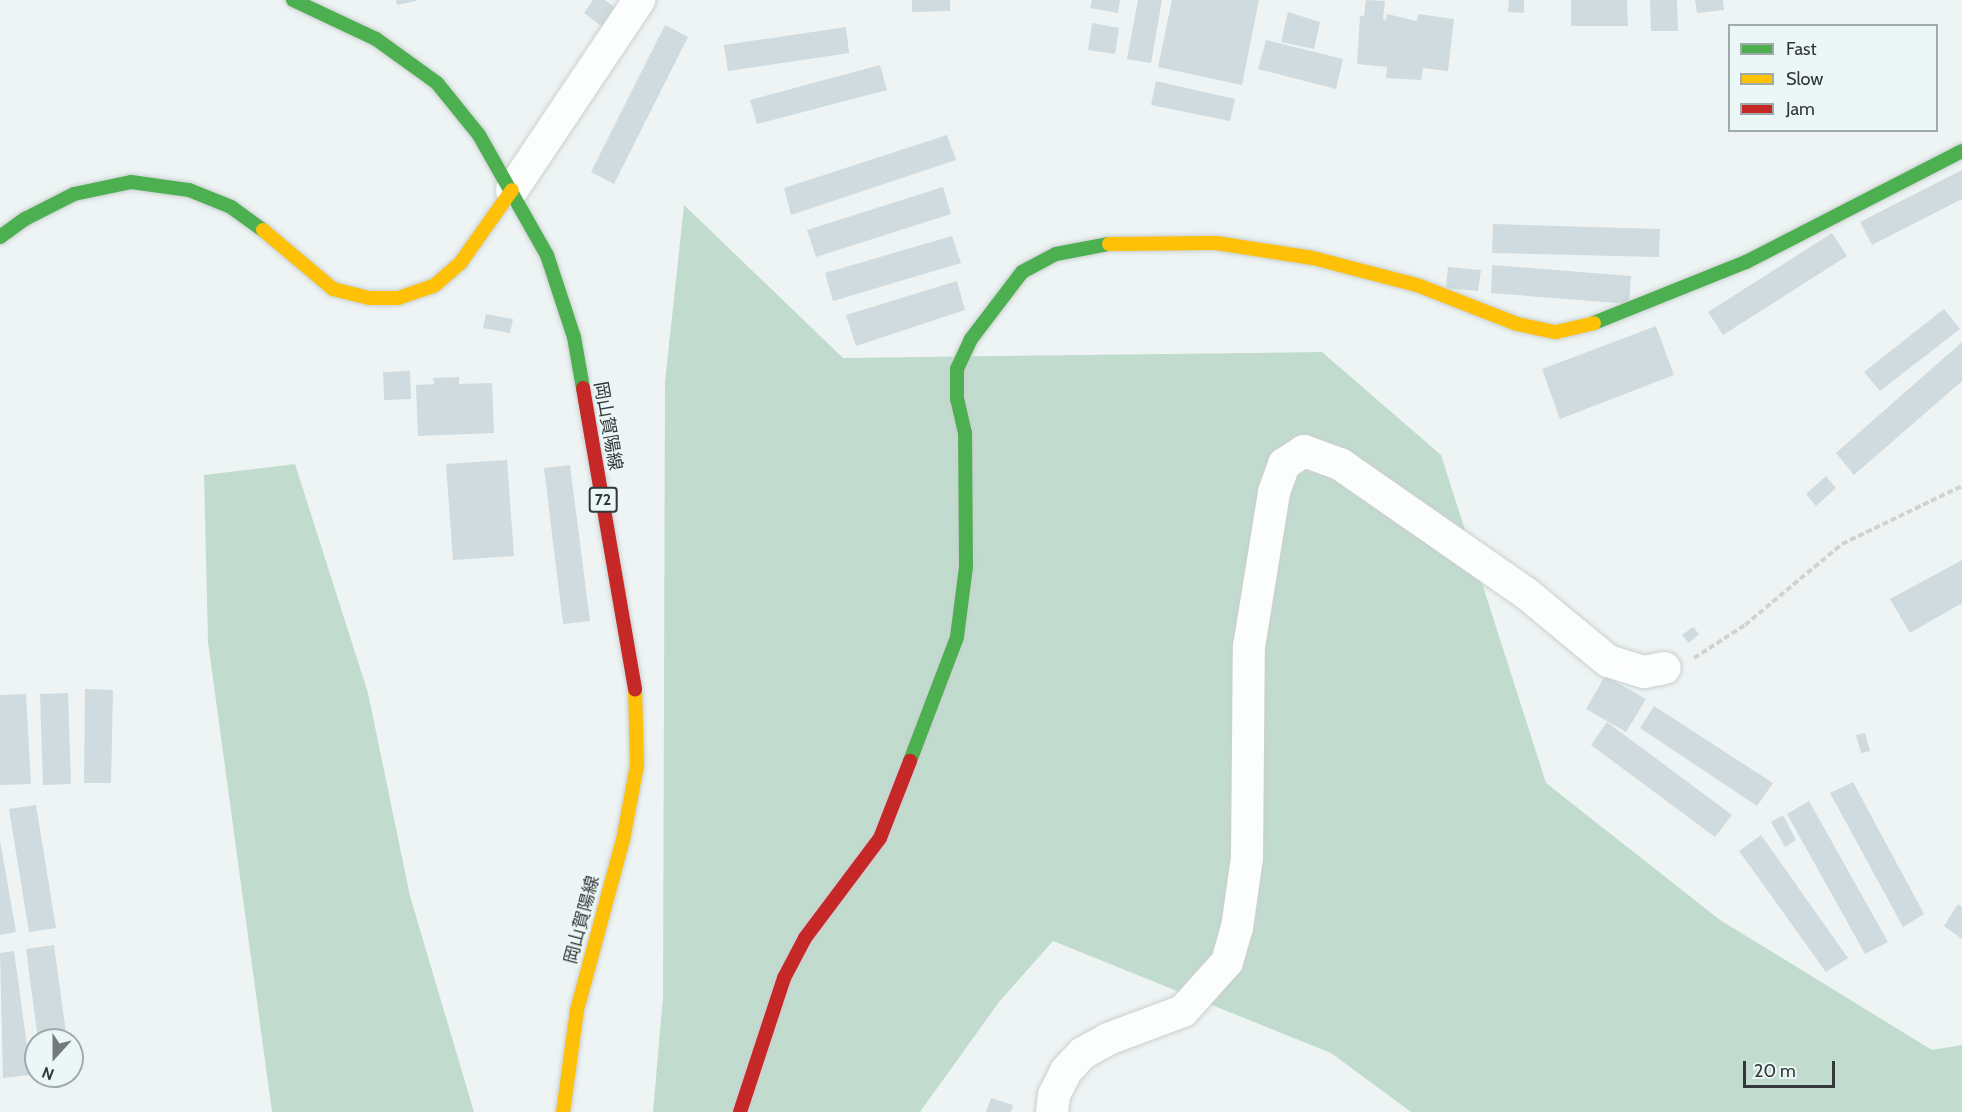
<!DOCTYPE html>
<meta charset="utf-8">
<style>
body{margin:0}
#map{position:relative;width:1962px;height:1112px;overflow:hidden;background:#eef4f4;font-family:Cabin,"Noto Sans JP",sans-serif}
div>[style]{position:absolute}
.forest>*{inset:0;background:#c1dccf}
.building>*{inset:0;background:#cfdbdf}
.path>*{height:4px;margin-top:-2px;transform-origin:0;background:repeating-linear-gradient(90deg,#d1d3d3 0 6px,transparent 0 9px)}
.roads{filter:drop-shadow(0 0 2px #cacfcf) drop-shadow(0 0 2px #cacfcf)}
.street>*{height:32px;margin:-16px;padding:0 16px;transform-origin:16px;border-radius:16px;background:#fcfdfd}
.fast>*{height:14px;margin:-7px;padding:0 7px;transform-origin:7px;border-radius:7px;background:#4caf50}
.slow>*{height:14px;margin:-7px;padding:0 7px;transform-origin:7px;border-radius:7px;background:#ffc107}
.jam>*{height:14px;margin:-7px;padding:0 7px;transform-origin:7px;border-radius:7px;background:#c62828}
span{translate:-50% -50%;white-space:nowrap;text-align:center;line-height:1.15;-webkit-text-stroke:5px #ebf6f7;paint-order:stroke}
.shield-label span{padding:2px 4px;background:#ebf6f7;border:2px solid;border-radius:4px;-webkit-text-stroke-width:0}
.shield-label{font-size:16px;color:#323737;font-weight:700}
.street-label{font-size:18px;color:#323737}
.legend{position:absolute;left:1728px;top:24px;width:210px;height:108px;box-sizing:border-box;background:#ebf6f7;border:2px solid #a1aaaa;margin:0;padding:8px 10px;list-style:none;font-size:18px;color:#323737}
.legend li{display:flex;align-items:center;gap:12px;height:30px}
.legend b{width:30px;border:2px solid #a1aaaa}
.north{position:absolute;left:24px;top:1028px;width:60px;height:60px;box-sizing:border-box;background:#ebf6f7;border:2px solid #a1aaaa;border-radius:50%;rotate:201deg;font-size:16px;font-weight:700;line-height:24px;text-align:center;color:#323737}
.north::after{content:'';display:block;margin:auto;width:21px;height:27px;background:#747979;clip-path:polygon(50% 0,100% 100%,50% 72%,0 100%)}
.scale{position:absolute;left:1743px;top:1061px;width:92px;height:27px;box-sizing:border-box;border:3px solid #323737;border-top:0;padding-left:8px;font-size:18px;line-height:21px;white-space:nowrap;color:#323737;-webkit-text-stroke:4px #ebf6f7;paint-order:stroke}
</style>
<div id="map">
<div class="forest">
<i style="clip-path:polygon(684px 205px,843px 358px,1322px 352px,1441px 455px,1546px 783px,1720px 920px,1932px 1050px,1962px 1045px,1962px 1112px,1411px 1112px,1331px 1053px,1053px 941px,999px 1002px,920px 1112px,653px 1112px,663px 997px,665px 382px)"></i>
<i style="clip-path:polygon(295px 464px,368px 693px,410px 896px,474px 1112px,272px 1112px,208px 642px,204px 475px)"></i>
</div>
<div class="building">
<i style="clip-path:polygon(396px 0,416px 0,416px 1px,397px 5px)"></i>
<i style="clip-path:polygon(593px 0,605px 0,621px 12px,608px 31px,584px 13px)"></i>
<i style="clip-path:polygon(912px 0,950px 0,950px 11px,912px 12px)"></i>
<i style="clip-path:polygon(1092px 0,1120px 0,1118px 13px,1090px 8px)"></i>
<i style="clip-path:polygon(1138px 0,1162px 0,1151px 63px,1127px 59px)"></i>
<i style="clip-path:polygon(1172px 0,1259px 0,1242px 85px,1158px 67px)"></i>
<i style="clip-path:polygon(1366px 0,1385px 1px,1383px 19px,1386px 20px,1387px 14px,1417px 21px,1418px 14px,1454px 19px,1448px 71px,1423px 68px,1421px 80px,1386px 78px,1387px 67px,1357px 64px,1360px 16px,1364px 16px)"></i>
<i style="clip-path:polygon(1509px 0,1524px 0,1524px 13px,1508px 12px)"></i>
<i style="clip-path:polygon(1571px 0,1627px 0,1628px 26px,1571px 26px)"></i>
<i style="clip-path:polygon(1650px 0,1677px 0,1678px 31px,1651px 31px)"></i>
<i style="clip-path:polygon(1695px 0,1723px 0,1724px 10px,1697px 13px)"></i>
<i style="clip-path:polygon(1288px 12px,1320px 22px,1314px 49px,1281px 42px)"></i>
<i style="clip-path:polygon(1092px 23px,1119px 28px,1115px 54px,1088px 50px)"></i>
<i style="clip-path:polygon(665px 25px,688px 37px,614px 184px,591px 172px)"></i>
<i style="clip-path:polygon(846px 27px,849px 53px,728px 71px,724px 45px)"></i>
<i style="clip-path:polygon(1266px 40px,1343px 59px,1336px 89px,1258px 69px)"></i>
<i style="clip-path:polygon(880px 65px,887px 90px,757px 124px,750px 100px)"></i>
<i style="clip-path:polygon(1156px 81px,1235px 99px,1230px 121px,1151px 105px)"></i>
<i style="clip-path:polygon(947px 135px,956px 160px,791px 215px,784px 188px)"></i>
<i style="clip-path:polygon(1962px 170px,1962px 199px,1872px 245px,1860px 222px)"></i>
<i style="clip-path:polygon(943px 187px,951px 214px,816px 257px,807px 230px)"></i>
<i style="clip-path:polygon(1493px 224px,1660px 229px,1659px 257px,1492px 253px)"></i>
<i style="clip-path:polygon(1832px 233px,1847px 256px,1723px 335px,1708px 312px)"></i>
<i style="clip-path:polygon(952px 236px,961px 263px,833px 301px,825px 273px)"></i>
<i style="clip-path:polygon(1492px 265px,1631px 276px,1629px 304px,1491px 293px)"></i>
<i style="clip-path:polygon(1448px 267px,1481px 270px,1478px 291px,1446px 288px)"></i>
<i style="clip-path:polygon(957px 281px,965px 310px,856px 346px,846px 315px)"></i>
<i style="clip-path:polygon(1944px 309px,1960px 329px,1880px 391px,1864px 372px)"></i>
<i style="clip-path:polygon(486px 314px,513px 319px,510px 333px,483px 328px)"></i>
<i style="clip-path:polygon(1656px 326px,1674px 375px,1560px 419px,1542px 369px)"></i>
<i style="clip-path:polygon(1962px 342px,1962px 381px,1854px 475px,1836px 453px)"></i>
<i style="clip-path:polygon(410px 371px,411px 399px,384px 400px,383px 372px)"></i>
<i style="clip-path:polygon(459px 377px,459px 384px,492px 383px,494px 433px,418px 436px,416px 385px,434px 384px,433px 378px)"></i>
<i style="clip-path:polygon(507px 460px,514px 556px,453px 560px,446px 464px)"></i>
<i style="clip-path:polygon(570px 465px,590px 621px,563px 624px,544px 468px)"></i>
<i style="clip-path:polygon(1826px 476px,1836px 488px,1816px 506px,1806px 494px)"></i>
<i style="clip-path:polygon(1962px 560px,1962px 603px,1910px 633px,1890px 599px)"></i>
<i style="clip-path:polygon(1693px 627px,1699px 634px,1689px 643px,1682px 635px)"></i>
<i style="clip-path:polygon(1605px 676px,1646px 699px,1626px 732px,1586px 709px)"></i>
<i style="clip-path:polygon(85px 689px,113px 690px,111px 783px,84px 783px)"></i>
<i style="clip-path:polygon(68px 693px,71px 784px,43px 785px,40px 694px)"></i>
<i style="clip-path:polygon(26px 694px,31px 784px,0 785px,0 695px)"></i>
<i style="clip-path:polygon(1654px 706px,1773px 783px,1757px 806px,1640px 728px)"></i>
<i style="clip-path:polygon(1607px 722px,1732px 815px,1715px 837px,1591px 745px)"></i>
<i style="clip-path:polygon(1865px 733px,1870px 751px,1861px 753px,1856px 735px)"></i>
<i style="clip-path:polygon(1853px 782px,1924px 914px,1903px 927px,1830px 793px)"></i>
<i style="clip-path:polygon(1809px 801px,1888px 942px,1865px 954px,1787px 814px)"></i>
<i style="clip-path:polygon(36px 805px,56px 928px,29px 932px,9px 809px)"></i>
<i style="clip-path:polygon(1783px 815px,1796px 840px,1785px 847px,1771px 822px)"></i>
<i style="clip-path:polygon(1761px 835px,1848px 958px,1826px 972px,1739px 851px)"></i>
<i style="clip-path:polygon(0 840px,16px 932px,0 935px)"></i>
<i style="clip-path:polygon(1958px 904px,1962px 907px,1962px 939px,1944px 926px)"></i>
<i style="clip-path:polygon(54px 945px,67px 1040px,38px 1040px,26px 949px)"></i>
<i style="clip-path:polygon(14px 951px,31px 1075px,3px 1078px,0 953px)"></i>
<i style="clip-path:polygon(991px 1098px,1013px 1105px,1011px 1112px,986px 1112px)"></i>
</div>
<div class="path">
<i style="left:1694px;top:658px;width:61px;rotate:-32.9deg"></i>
<i style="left:1745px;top:625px;width:126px;rotate:-39.9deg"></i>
<i style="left:1842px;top:544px;width:133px;rotate:-25.8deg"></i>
</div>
<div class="roads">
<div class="street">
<i style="left:512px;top:190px;width:229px;rotate:-56.2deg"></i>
<i style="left:1052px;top:1112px;width:17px;rotate:-83deg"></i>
<i style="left:1054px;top:1095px;width:27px;rotate:-63deg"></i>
<i style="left:1066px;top:1071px;width:25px;rotate:-47deg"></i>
<i style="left:1083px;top:1053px;width:29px;rotate:-29deg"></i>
<i style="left:1108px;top:1039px;width:80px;rotate:-20.5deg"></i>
<i style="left:1183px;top:1011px;width:66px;rotate:-48.1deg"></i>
<i style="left:1227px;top:962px;width:35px;rotate:-74deg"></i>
<i style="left:1237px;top:928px;width:71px;rotate:-81.9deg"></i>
<i style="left:1247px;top:858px;width:211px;rotate:-89.5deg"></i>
<i style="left:1249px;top:647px;width:157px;rotate:-80.8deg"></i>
<i style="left:1274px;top:492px;width:30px;rotate:-70deg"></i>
<i style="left:1284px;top:464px;width:24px;rotate:-33deg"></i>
<i style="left:1304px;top:451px;width:38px;rotate:20deg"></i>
<i style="left:1340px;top:464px;width:228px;rotate:34.8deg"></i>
<i style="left:1527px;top:594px;width:105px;rotate:39.6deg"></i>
<i style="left:1608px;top:661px;width:38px;rotate:17deg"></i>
<i style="left:1644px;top:672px;width:21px;rotate:-11deg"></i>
</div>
<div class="fast">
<i style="left:293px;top:0;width:92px;rotate:25.2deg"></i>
<i style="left:376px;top:39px;width:75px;rotate:35.8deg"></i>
<i style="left:437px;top:83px;width:67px;rotate:51.1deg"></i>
<i style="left:479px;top:135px;width:138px;rotate:60.5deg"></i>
<i style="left:547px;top:255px;width:86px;rotate:71.8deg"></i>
<i style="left:574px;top:337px;width:52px;rotate:80deg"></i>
<i style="left:0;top:237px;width:31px;rotate:-36deg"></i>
<i style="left:25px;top:219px;width:55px;rotate:-27deg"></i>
<i style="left:74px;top:194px;width:58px;rotate:-11.9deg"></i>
<i style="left:131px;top:182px;width:59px;rotate:7.9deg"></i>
<i style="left:189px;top:190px;width:45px;rotate:22deg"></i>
<i style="left:231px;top:207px;width:39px;rotate:36deg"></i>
<i style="left:1594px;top:323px;width:164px;rotate:-21.9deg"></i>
<i style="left:1746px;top:262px;width:243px;rotate:-27.2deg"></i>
<i style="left:910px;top:761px;width:133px;rotate:-69.2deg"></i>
<i style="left:957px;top:637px;width:71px;rotate:-82.7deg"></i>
<i style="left:966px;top:567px;width:134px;rotate:-90.4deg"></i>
<i style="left:965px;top:433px;width:35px;rotate:-103deg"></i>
<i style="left:957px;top:399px;width:30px;rotate:-90deg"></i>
<i style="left:957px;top:369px;width:33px;rotate:-65deg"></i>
<i style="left:971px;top:339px;width:84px;rotate:-52.7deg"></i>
<i style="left:1022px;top:272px;width:38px;rotate:-28deg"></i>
<i style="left:1056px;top:254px;width:54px;rotate:-10.7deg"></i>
</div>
<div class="slow">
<i style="left:263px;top:230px;width:92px;rotate:40.1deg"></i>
<i style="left:333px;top:289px;width:37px;rotate:14deg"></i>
<i style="left:369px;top:298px;width:29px"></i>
<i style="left:398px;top:298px;width:39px;rotate:-19deg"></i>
<i style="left:435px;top:285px;width:35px;rotate:-41deg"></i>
<i style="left:461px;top:262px;width:88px;rotate:-54.7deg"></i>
<i style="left:1109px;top:244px;width:107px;rotate:-0.5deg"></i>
<i style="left:1216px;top:243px;width:98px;rotate:8.8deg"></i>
<i style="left:1313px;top:258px;width:107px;rotate:14.6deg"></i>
<i style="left:1417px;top:285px;width:107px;rotate:21.3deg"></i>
<i style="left:1517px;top:324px;width:40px;rotate:12deg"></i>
<i style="left:1556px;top:332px;width:39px;rotate:-13deg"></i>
<i style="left:563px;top:1112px;width:103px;rotate:-82.2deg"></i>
<i style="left:577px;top:1010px;width:176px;rotate:-74.9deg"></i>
<i style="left:623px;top:840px;width:76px;rotate:-79.4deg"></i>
<i style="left:637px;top:765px;width:75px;rotate:-91.5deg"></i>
</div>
<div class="jam">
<i style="left:583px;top:388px;width:306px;rotate:80.2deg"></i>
<i style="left:740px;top:1112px;width:141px;rotate:-71.8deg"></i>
<i style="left:784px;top:978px;width:45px;rotate:-62.3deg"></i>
<i style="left:805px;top:938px;width:125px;rotate:-53.1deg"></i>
<i style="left:880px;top:838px;width:83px;rotate:-68.7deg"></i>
</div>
</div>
<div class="shield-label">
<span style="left:603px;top:500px">72</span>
</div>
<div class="street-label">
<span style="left:608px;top:426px;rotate:80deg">岡山賀陽線</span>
<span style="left:582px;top:920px;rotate:-75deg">岡山賀陽線</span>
</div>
<ul class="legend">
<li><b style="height:8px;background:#4caf50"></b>Fast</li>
<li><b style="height:8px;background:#ffc107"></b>Slow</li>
<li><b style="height:8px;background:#c62828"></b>Jam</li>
</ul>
<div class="north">N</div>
<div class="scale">20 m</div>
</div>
